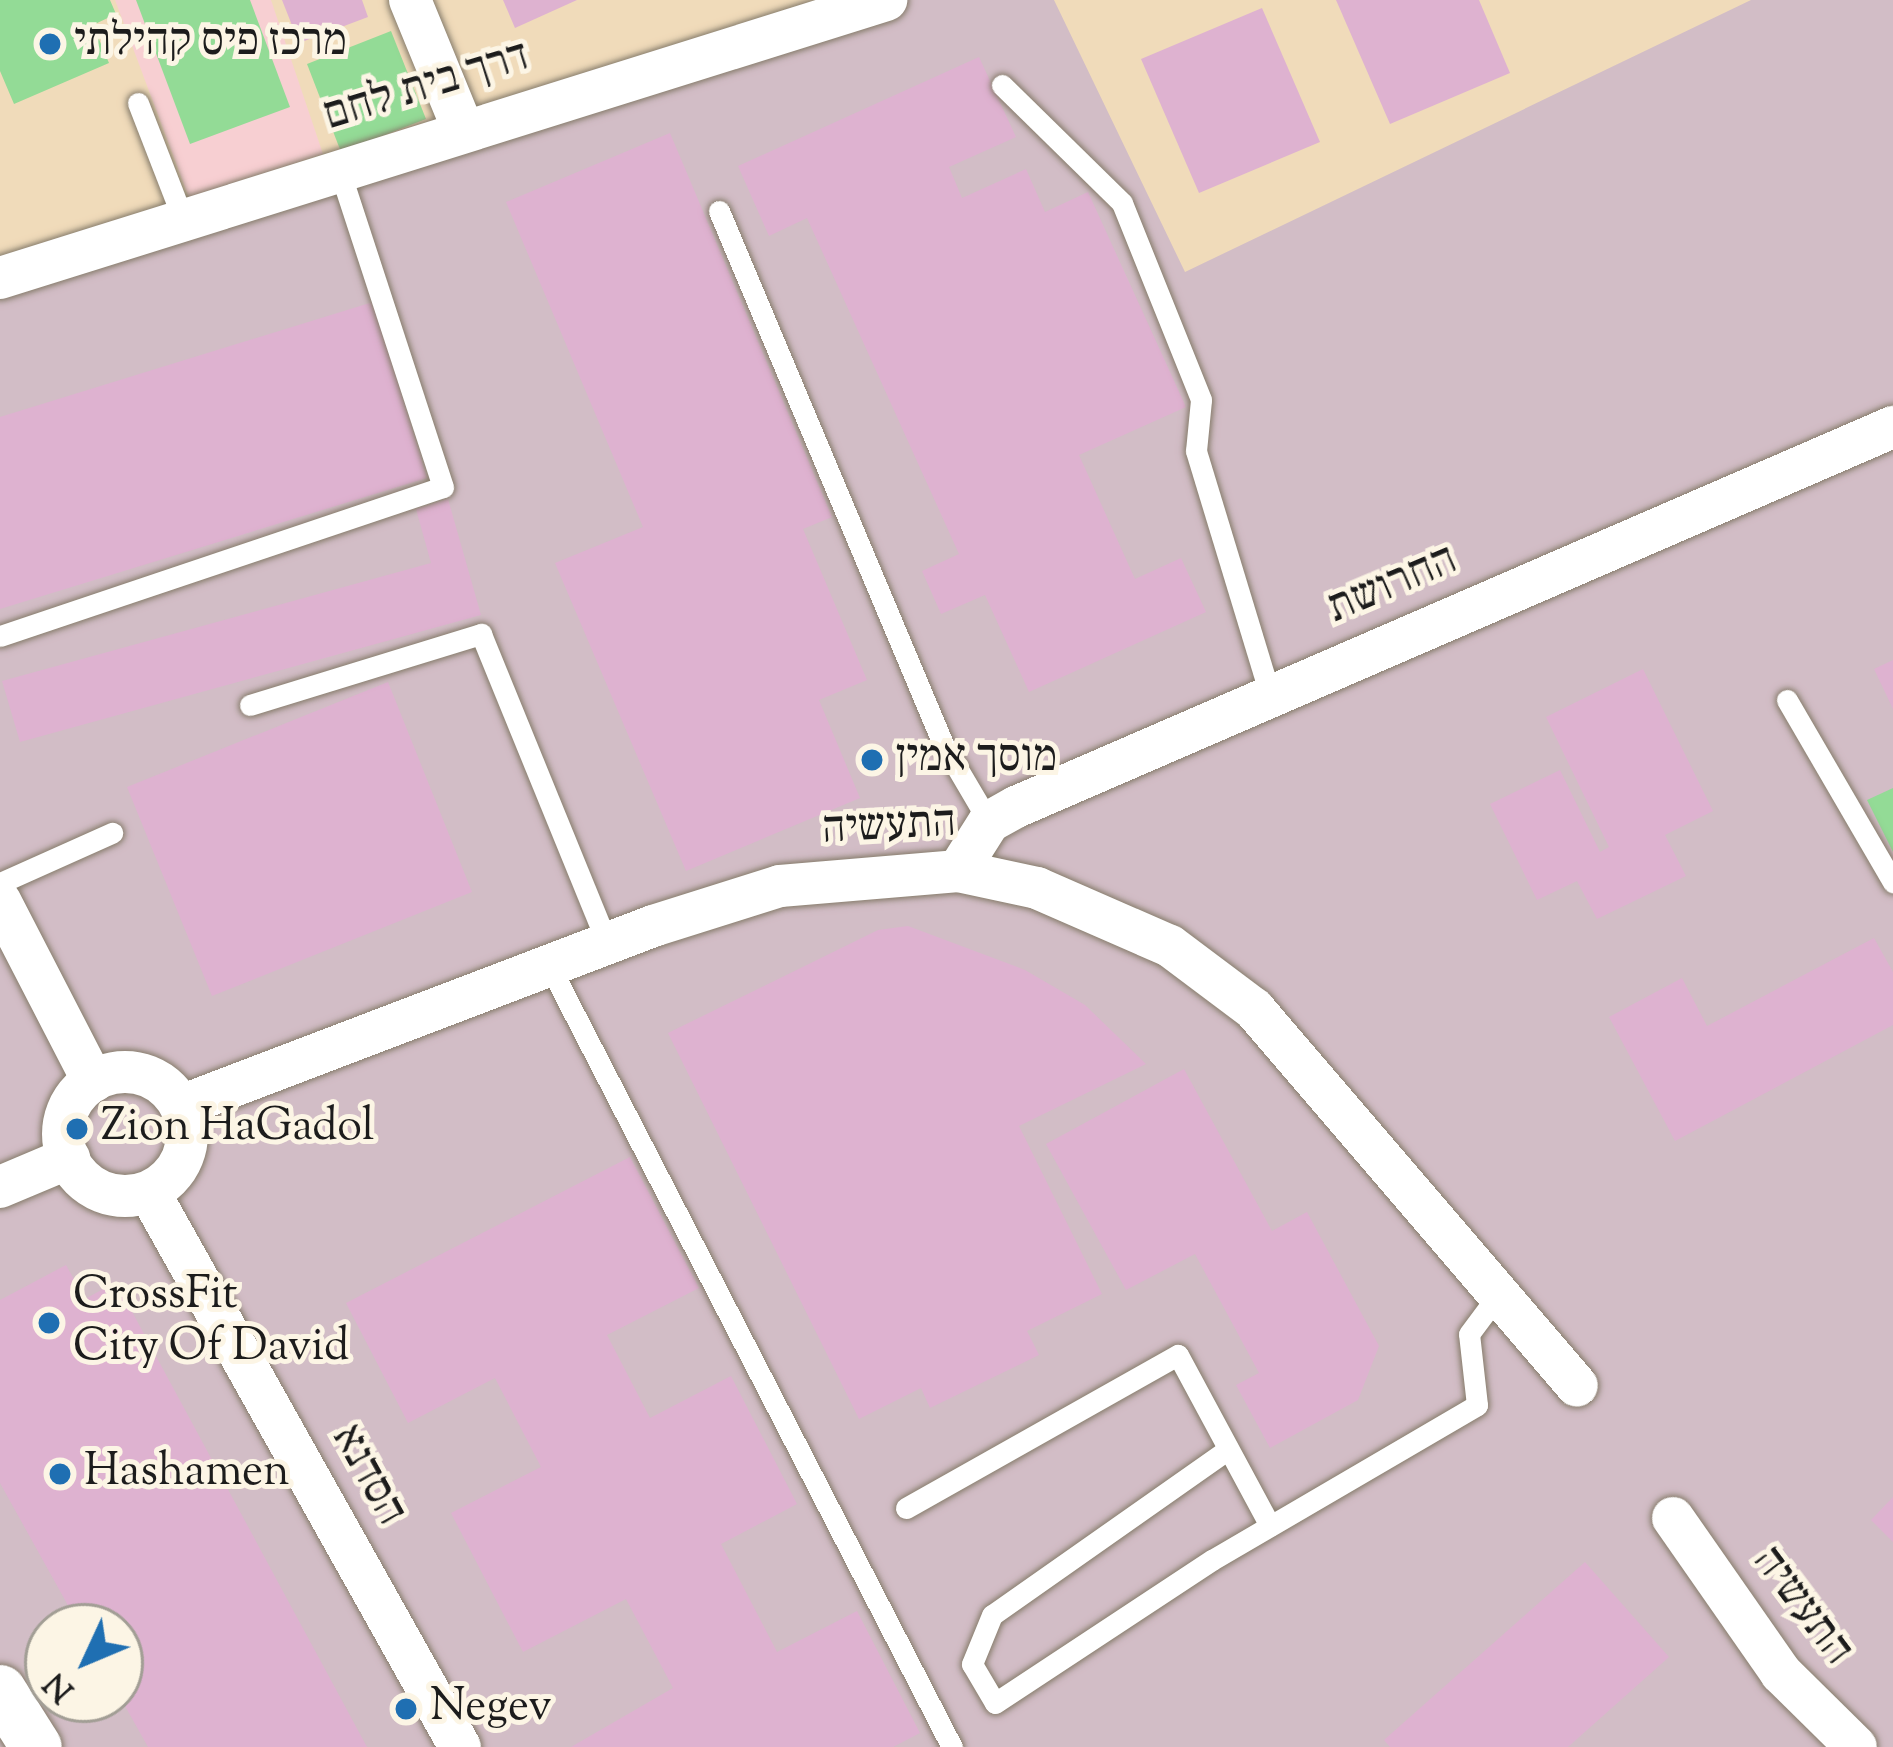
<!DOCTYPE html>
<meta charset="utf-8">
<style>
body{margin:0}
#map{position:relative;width:1893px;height:1747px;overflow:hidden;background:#f0dbba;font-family:"Sorts Mill Goudy","Frank Ruhl Libre",serif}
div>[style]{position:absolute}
.built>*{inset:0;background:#f7cfd2}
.industrial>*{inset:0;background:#d2bdc6}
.green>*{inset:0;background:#93db96}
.building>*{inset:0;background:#deb2d0}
.roads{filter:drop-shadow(0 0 3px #867c6b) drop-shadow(0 0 3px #867c6b)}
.service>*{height:21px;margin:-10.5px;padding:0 10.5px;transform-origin:10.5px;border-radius:10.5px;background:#fff}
.minor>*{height:42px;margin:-21px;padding:0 21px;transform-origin:21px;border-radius:21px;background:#fff}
.minor>.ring{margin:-21px;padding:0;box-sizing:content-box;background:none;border:42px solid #fff;border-radius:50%}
.tertiary>*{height:51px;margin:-25.5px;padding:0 25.5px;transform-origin:25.5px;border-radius:25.5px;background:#fff}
.dots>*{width:33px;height:33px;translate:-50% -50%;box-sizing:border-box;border:6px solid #fcf5e5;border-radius:50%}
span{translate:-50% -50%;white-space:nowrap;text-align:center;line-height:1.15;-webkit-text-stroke:10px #fcf5e5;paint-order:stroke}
.poi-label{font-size:45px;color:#1c1c1c}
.left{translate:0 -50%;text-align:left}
.street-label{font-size:45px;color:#1c1c1c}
.north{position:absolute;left:24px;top:1603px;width:120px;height:120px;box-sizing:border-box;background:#fcf5e5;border:3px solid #a29e95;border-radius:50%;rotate:226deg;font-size:33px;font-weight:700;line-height:48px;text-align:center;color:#1c1c1c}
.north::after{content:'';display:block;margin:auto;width:42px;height:54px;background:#1f6fb2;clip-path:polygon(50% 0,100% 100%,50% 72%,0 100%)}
</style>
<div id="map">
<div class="built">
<i style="clip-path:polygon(115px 0,271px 0,323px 154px,189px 198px)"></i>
</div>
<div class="industrial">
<i style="clip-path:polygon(evenodd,902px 0,1054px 0,1185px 272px,1751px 0,1893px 0,1893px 1747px,0 1747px,0 279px,902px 0,48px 1627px,120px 1627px,120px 1699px,48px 1699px,48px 1627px)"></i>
</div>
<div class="green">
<i style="clip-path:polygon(0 0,110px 0,116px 14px,93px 25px,109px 63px,14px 104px,0 71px)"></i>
<i style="clip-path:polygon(136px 0,250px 0,290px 107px,190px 144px)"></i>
<i style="clip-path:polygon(391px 31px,426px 119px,341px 152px,307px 64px)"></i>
<i style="clip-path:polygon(1893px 788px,1893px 852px,1867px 800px)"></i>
</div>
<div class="building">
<i style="clip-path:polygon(282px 0,362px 0,368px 17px,299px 43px)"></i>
<i style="clip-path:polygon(503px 0,577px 0,515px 28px)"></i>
<i style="clip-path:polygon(1336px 0,1479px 0,1510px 73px,1390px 124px)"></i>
<i style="clip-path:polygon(1262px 8px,1320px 142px,1199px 193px,1141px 59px)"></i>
<i style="clip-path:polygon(979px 57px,1016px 137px,949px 167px,962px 198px,1026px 169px,1045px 212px,1088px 192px,1186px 407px,1079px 455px,1135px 579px,1181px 558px,1206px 612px,1029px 692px,985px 595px,941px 614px,922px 571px,959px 554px,807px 218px,769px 236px,738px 166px)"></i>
<i style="clip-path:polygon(670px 133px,832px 517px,803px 529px,867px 680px,819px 700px,860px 798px,686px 871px,555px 563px,643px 527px,506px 202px)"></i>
<i style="clip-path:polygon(373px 302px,427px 478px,0 609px,0 417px)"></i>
<i style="clip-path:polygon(448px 499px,481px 615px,20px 742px,2px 681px,431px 563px,416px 509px)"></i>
<i style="clip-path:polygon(1893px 660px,1893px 709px,1874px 669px)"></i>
<i style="clip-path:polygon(1643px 669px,1713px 811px,1665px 835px,1686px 876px,1597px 919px,1577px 881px,1537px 900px,1490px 804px,1560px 770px,1600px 852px,1609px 847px,1546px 717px)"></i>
<i style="clip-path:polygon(388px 682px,472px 892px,212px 996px,127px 787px)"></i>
<i style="clip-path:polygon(908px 926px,1025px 970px,1085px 1005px,1146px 1064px,1019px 1126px,1102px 1294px,1027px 1331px,1039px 1355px,930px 1408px,921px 1388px,859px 1419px,668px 1033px,878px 930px)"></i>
<i style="clip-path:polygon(1874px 938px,1893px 972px,1893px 1025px,1675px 1141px,1609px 1017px,1682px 978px,1707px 1026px)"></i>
<i style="clip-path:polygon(1184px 1069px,1272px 1231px,1307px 1212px,1379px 1346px,1358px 1400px,1270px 1448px,1236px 1385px,1259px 1373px,1195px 1254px,1126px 1290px,1046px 1144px)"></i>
<i style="clip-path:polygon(630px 1157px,699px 1288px,607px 1335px,650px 1418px,731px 1376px,797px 1504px,721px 1544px,777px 1652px,857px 1611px,920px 1733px,893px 1747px,571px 1747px,673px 1688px,626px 1599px,523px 1652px,451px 1513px,541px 1467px,495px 1378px,408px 1423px,346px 1303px)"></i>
<i style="clip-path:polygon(66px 1265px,85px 1299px,116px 1282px,367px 1747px,148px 1747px,120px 1697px,120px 1627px,80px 1627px,0 1483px,0 1300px)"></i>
<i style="clip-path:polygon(1893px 1497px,1893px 1542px,1871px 1520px)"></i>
<i style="clip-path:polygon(1585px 1562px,1669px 1657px,1568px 1747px,1390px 1747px,1384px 1740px)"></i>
</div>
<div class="roads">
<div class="service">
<i style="left:1002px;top:85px;width:168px;rotate:44.5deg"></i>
<i style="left:1122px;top:203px;width:212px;rotate:68.1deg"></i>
<i style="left:1201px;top:400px;width:51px;rotate:95.6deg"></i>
<i style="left:1196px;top:451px;width:254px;rotate:73.1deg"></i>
<i style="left:138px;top:103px;width:124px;rotate:68.8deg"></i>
<i style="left:719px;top:211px;width:578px;rotate:67.2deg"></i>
<i style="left:943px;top:744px;width:91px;rotate:59.5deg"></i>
<i style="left:0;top:636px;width:467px;rotate:-18.6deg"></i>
<i style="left:443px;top:487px;width:336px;rotate:-108.1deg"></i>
<i style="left:1787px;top:700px;width:211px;rotate:59.8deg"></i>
<i style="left:250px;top:705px;width:242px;rotate:-17.1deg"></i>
<i style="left:481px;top:634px;width:334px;rotate:67.8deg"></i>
<i style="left:0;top:883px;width:123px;rotate:-24.1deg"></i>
<i style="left:549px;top:965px;width:880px;rotate:62.74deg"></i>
<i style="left:1227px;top:1450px;width:287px;rotate:144.9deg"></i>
<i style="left:992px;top:1615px;width:53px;rotate:112.2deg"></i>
<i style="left:972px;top:1664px;width:45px;rotate:59.5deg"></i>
<i style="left:995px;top:1703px;width:260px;rotate:-33.4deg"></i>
<i style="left:1212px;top:1560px;width:307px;rotate:-30.3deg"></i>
<i style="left:1477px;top:1405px;width:71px;rotate:-96.4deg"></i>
<i style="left:1469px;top:1334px;width:49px;rotate:-53.4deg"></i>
<i style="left:906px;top:1508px;width:312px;rotate:-29.4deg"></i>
<i style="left:1178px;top:1355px;width:194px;rotate:61.7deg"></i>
</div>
<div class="minor">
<i style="left:410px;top:0;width:139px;rotate:67.7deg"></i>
<i style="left:0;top:278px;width:929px;rotate:-17.42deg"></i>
<i style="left:958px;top:871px;width:58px;rotate:-57.7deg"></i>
<i style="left:989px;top:822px;width:31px;rotate:-29deg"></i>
<i style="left:1016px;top:807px;width:956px;rotate:-23.43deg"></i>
<i style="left:0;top:901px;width:203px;rotate:62.7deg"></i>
<i class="ring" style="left:63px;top:1072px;width:82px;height:82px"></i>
<i style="left:181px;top:1106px;width:505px;rotate:-20.87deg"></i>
<i style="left:653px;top:926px;width:133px;rotate:-17.5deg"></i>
<i style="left:780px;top:886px;width:179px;rotate:-4.8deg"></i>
<i style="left:958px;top:871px;width:81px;rotate:12.1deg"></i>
<i style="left:1037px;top:888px;width:145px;rotate:23.6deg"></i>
<i style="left:1170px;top:946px;width:105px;rotate:36.9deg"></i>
<i style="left:1254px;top:1009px;width:496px;rotate:49.4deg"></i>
<i style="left:0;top:1187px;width:75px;rotate:-22.8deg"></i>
<i style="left:149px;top:1192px;width:636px;rotate:60.74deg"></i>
<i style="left:1673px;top:1518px;width:189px;rotate:55.1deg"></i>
<i style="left:1781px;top:1673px;width:105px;rotate:44.6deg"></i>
</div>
<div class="tertiary">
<i style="left:0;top:1690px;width:67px;rotate:57.7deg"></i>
</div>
</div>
<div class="dots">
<i style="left:50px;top:44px;background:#1f6fb2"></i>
<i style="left:872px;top:760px;background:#1f6fb2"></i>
<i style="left:77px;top:1129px;background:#1f6fb2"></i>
<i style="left:49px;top:1323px;background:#1f6fb2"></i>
<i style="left:60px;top:1474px;background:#1f6fb2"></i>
<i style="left:406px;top:1709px;background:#1f6fb2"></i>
</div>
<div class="poi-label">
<span class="left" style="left:74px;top:44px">מרכז פיס קהילתי</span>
<span class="left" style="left:896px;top:760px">מוסך אמין</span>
<span class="left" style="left:101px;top:1129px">Zion HaGadol</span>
<span class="left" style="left:73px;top:1323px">CrossFit<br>City Of David</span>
<span class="left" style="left:84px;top:1474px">Hashamen</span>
<span class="left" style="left:430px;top:1709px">Negev</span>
</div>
<div class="street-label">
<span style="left:427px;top:88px;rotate:-17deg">דרך בית לחם</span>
<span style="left:1393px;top:586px;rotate:-23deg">החרושת</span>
<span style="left:889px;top:828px;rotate:-3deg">התעשיה</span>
<span style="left:367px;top:1476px;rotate:61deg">הסדנא</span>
<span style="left:1801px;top:1607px;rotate:53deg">התעשיה</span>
</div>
<div class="north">N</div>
</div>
